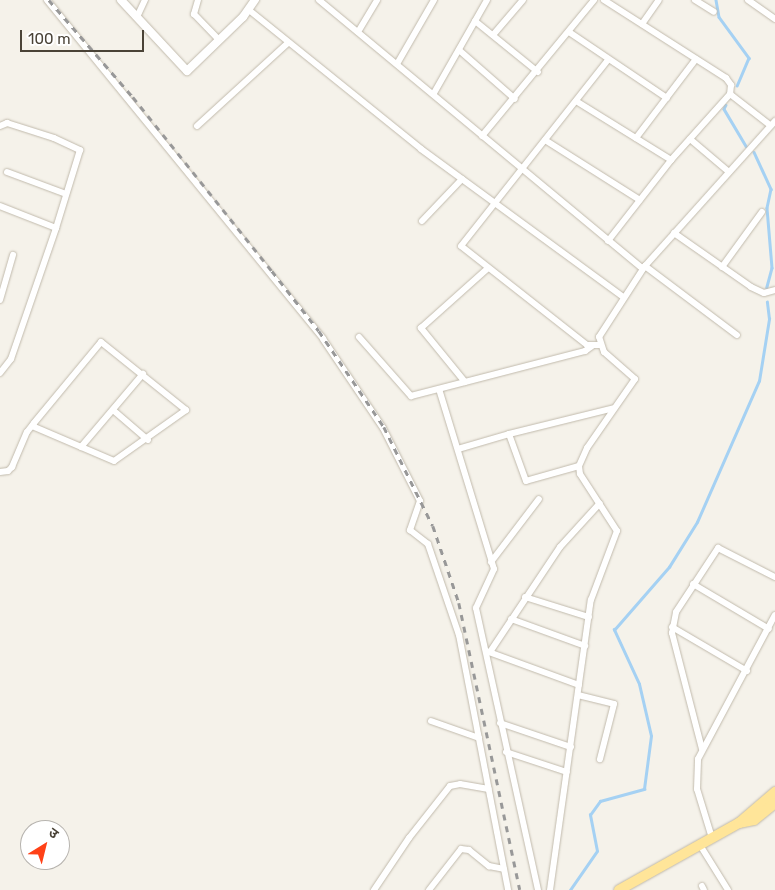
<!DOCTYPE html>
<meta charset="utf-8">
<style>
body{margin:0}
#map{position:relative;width:775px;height:890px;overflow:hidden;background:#f5f2ea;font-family:Rubik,"Noto Sans Devanagari",sans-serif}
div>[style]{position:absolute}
.stream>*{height:2.5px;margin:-1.25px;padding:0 1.25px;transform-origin:1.25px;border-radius:1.25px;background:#a5d1f3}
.roads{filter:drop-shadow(0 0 1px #c1baac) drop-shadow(0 0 1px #c1baac)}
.minor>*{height:6px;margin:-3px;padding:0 3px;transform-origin:3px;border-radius:3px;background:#fff}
.tertiary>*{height:8px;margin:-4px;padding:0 4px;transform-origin:4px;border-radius:4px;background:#fff}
.primary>*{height:10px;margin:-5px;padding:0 5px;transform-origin:5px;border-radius:5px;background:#ffe599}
.rail>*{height:2.5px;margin-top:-1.25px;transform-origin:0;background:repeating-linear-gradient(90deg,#989898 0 6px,transparent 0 12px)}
span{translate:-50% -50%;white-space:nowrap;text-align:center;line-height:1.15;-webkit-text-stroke:4px #fff;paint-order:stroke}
.north{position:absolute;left:20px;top:820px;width:50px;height:50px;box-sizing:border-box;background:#fff;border:1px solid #b7b4af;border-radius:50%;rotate:36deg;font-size:14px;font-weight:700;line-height:20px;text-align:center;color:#4a4337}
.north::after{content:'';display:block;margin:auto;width:18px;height:22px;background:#ff4117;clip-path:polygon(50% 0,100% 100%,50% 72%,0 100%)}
.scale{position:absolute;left:20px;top:30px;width:124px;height:22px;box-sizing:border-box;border:2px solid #4a4337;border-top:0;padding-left:6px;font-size:15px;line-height:18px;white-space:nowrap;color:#4a4337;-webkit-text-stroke:4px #fff;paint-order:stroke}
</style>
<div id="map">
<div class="stream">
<i style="left:716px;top:0;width:17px;rotate:80deg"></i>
<i style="left:719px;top:17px;width:51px;rotate:53.8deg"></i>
<i style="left:749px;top:58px;width:30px;rotate:113deg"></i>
<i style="left:726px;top:105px;width:4px;rotate:117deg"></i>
<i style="left:724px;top:109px;width:43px;rotate:59.3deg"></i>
<i style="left:754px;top:152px;width:41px;rotate:65.3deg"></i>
<i style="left:771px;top:189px;width:19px;rotate:102deg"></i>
<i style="left:767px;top:208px;width:60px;rotate:85.2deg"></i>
<i style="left:772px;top:268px;width:20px;rotate:105deg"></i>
<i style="left:570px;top:890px;width:47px;rotate:-55.3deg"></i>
<i style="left:597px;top:851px;width:37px;rotate:-101deg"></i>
<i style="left:590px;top:815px;width:17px;rotate:-54deg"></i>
<i style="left:600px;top:801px;width:46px;rotate:-15.3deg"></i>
<i style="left:644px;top:789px;width:53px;rotate:-82.5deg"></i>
<i style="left:651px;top:736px;width:53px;rotate:-103deg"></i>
<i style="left:639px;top:684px;width:60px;rotate:-114.8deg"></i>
<i style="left:614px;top:630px;width:84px;rotate:-48.9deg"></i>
<i style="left:669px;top:567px;width:53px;rotate:-58.1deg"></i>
<i style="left:697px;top:522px;width:154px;rotate:-66.3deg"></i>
<i style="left:759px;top:381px;width:63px;rotate:-80.8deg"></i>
<i style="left:769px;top:319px;width:17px;rotate:-97deg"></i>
</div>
<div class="roads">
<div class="minor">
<i style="left:47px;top:0;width:437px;rotate:50.8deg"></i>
<i style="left:323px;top:339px;width:107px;rotate:56deg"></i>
<i style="left:383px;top:428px;width:82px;rotate:63.1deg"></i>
<i style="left:420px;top:501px;width:31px;rotate:109deg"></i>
<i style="left:410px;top:530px;width:23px;rotate:38deg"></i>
<i style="left:428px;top:544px;width:96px;rotate:71.2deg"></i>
<i style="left:459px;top:635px;width:260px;rotate:79.1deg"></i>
<i style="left:198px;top:0;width:15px;rotate:106deg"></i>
<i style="left:194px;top:14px;width:36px;rotate:46deg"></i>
<i style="left:319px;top:0;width:421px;rotate:39.7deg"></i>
<i style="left:604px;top:0;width:145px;rotate:32.6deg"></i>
<i style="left:726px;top:78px;width:9px;rotate:54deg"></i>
<i style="left:731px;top:85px;width:9px;rotate:96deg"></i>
<i style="left:730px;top:94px;width:51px;rotate:37.8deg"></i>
<i style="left:695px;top:0;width:22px;rotate:32deg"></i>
<i style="left:748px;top:0;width:33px;rotate:35deg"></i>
<i style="left:249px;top:10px;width:221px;rotate:38.9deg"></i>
<i style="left:421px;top:149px;width:250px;rotate:36.2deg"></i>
<i style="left:137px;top:17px;width:19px;rotate:-65deg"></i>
<i style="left:475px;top:21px;width:81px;rotate:39deg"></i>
<i style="left:642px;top:24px;width:29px;rotate:-55deg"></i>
<i style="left:358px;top:32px;width:37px;rotate:-59deg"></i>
<i style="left:569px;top:32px;width:118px;rotate:34deg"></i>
<i style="left:493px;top:35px;width:46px;rotate:-49.4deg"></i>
<i style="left:459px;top:50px;width:74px;rotate:41.2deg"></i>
<i style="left:397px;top:64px;width:74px;rotate:-60deg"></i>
<i style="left:434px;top:93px;width:107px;rotate:-60.3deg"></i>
<i style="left:576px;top:101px;width:112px;rotate:31.8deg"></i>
<i style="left:0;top:126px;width:8px;rotate:-23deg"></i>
<i style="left:7px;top:123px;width:49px;rotate:17.7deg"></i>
<i style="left:54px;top:138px;width:29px;rotate:25deg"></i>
<i style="left:80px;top:150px;width:82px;rotate:107.1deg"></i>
<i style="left:56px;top:228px;width:60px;rotate:-158.6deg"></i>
<i style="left:197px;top:126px;width:123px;rotate:-42.4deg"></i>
<i style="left:482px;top:136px;width:176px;rotate:-50.5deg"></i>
<i style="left:636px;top:138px;width:99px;rotate:-52.8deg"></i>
<i style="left:690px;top:139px;width:51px;rotate:40.2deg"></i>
<i style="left:545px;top:140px;width:112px;rotate:32.3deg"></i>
<i style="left:7px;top:172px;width:63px;rotate:20.4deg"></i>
<i style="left:422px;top:221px;width:58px;rotate:-46.4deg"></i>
<i style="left:674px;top:233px;width:94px;rotate:35deg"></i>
<i style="left:751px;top:287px;width:14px;rotate:25deg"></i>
<i style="left:764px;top:293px;width:11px;rotate:-15deg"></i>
<i style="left:608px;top:241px;width:103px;rotate:-52.1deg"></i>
<i style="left:671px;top:160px;width:89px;rotate:-48.2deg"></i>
<i style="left:645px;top:266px;width:115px;rotate:36.9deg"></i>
<i style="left:722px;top:267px;width:68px;rotate:-54deg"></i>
<i style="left:0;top:300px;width:47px;rotate:-73.9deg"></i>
<i style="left:359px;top:337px;width:79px;rotate:48.6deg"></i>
<i style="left:411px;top:396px;width:180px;rotate:-14.5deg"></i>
<i style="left:585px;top:351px;width:9px;rotate:-36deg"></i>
<i style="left:600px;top:345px;width:13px;rotate:180deg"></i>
<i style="left:587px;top:345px;width:160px;rotate:-141.8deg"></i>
<i style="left:461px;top:246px;width:237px;rotate:-51.7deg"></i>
<i style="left:0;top:373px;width:18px;rotate:-52deg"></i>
<i style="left:11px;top:359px;width:139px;rotate:-71deg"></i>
<i style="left:465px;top:382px;width:70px;rotate:-129.2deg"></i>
<i style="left:421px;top:328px;width:90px;rotate:-41.8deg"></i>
<i style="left:439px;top:389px;width:188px;rotate:73deg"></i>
<i style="left:494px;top:569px;width:43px;rotate:114.8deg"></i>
<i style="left:476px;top:608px;width:289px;rotate:77.6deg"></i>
<i style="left:113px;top:410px;width:46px;rotate:40.6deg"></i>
<i style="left:81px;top:447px;width:96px;rotate:-49.7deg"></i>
<i style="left:458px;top:449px;width:53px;rotate:-16.4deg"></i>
<i style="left:579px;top:466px;width:55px;rotate:164.2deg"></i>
<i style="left:526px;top:481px;width:50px;rotate:-109.9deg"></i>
<i style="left:509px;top:434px;width:108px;rotate:-13.9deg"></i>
<i style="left:0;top:472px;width:8px;rotate:-7deg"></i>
<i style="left:8px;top:471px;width:6px;rotate:-45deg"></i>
<i style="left:12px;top:467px;width:38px;rotate:-67deg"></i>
<i style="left:27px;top:432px;width:11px;rotate:-52deg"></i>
<i style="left:34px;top:423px;width:105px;rotate:-50.4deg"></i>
<i style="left:101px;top:342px;width:109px;rotate:38.7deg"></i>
<i style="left:186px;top:410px;width:88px;rotate:144.7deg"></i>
<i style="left:114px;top:461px;width:89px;rotate:-156.9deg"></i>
<i style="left:491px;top:562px;width:79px;rotate:-52.7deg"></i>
<i style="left:693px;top:584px;width:88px;rotate:30.6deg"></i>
<i style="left:525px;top:597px;width:67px;rotate:17.4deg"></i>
<i style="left:511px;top:619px;width:79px;rotate:20deg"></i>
<i style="left:672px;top:627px;width:87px;rotate:30.4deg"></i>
<i style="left:486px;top:651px;width:99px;rotate:20.1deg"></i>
<i style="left:490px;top:652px;width:126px;rotate:-56.3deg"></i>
<i style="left:560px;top:547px;width:59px;rotate:-47.7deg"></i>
<i style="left:578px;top:695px;width:37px;rotate:14deg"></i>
<i style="left:614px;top:704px;width:57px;rotate:104.3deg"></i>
<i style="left:431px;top:721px;width:51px;rotate:19.5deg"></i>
<i style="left:500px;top:723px;width:75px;rotate:18.7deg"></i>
<i style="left:702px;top:749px;width:120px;rotate:-104.5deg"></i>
<i style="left:672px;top:633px;width:21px;rotate:-79deg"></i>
<i style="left:676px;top:612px;width:77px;rotate:-56.7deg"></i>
<i style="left:718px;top:548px;width:64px;rotate:27deg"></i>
<i style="left:506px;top:752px;width:64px;rotate:18.2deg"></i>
<i style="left:712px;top:838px;width:51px;rotate:-107deg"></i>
<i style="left:697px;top:789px;width:30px;rotate:-88deg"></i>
<i style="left:698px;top:759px;width:163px;rotate:-61.9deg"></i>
<i style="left:700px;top:845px;width:53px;rotate:58.1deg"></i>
<i style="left:702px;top:886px;width:4px;rotate:63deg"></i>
<i style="left:374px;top:890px;width:63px;rotate:-56.1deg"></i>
<i style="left:409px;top:838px;width:66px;rotate:-51.7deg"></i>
<i style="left:450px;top:786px;width:10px;rotate:-11deg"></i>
<i style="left:460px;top:784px;width:29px;rotate:10deg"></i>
<i style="left:429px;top:890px;width:52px;rotate:-52deg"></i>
<i style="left:461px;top:849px;width:8px;rotate:7deg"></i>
<i style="left:469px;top:850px;width:26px;rotate:39deg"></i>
<i style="left:489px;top:866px;width:15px;rotate:11deg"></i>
<i style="left:550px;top:890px;width:293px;rotate:-82deg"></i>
<i style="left:591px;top:600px;width:74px;rotate:-69.4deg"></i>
<i style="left:617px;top:531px;width:68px;rotate:-123deg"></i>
<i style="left:580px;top:474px;width:8px;rotate:-97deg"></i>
<i style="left:579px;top:466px;width:20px;rotate:-66deg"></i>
<i style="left:587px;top:448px;width:84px;rotate:-55.2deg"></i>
<i style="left:635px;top:379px;width:41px;rotate:-138.9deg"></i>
<i style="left:604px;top:352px;width:16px;rotate:-108deg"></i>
<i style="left:599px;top:337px;width:85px;rotate:-57.1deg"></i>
<i style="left:645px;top:266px;width:195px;rotate:-48.1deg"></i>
</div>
<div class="tertiary">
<i style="left:121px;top:0;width:97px;rotate:47.1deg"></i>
<i style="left:187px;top:71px;width:78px;rotate:-44deg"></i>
<i style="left:243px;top:17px;width:21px;rotate:-55deg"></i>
</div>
<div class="primary">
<i style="left:739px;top:823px;width:48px;rotate:-40.7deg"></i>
<i style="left:619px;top:890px;width:137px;rotate:-29.2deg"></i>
<i style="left:739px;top:823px;width:15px;rotate:-11deg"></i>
<i style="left:754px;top:820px;width:27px;rotate:-39deg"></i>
</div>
</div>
<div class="rail">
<i style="left:49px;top:0;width:128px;rotate:49.1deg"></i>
<i style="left:133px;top:97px;width:223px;rotate:51.4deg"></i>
<i style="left:272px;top:271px;width:76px;rotate:51.9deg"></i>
<i style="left:319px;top:331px;width:116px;rotate:55.9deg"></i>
<i style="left:384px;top:427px;width:110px;rotate:63.7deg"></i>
<i style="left:433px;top:526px;width:81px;rotate:71.3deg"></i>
<i style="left:459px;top:603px;width:293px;rotate:78deg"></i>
</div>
<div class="north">उ</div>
<div class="scale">100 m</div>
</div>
